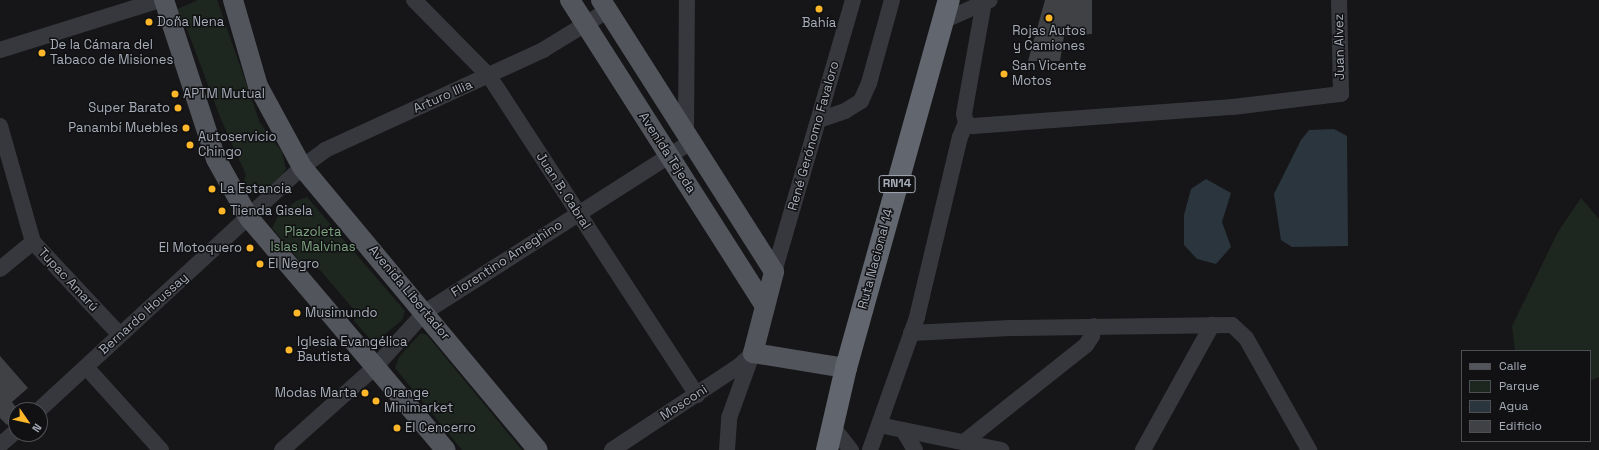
<!DOCTYPE html>
<meta charset="utf-8">
<style>
body{margin:0}
#map{position:relative;width:1599px;height:450px;overflow:hidden;background:#161618;font-family:"Space Grotesk",sans-serif}
div>[style]{position:absolute}
.green>*{inset:0;background:#1e271f}
.water>*{inset:0;background:#2b353d}
.building>*{inset:0;background:#404145}
.minor>*{height:16px;margin:-8px;padding:0 8px;transform-origin:8px;border-radius:8px;background:#37383d}
.major>*{height:20px;margin:-10px;padding:0 10px;transform-origin:10px;border-radius:10px;background:#53555d}
.highway>*{height:22px;margin:-11px;padding:0 11px;transform-origin:11px;border-radius:11px;background:#62666f}
.dots>*{width:11px;height:11px;translate:-50% -50%;box-sizing:border-box;border:2px solid #111113;border-radius:50%}
span{translate:-50% -50%;white-space:nowrap;text-align:center;line-height:1.15;-webkit-text-stroke:3px #111113;paint-order:stroke}
.shield-label span{padding:1px 3px;background:#111113;border:1px solid;border-radius:3px;-webkit-text-stroke-width:0}
.shield-label{font-size:12px;color:#a7adb9;font-weight:700}
.poi-label{font-size:13px;color:#a7adb9}
.left{translate:0 -50%;text-align:left}
.right{translate:-100% -50%;text-align:right}
.street-label{font-size:13px;color:#a7adb9}
.park-label{font-size:13px;color:#7da580}
.legend{position:absolute;left:1461px;top:350px;width:130px;height:92px;box-sizing:border-box;background:#111113;border:1px solid #4d4f55;margin:0;padding:5px 7px;list-style:none;font-size:12px;color:#a7adb9}
.legend li{display:flex;align-items:center;gap:8px;height:20px}
.legend b{width:20px;border:1px solid #4d4f55}
.north{position:absolute;left:8px;top:402px;width:40px;height:40px;box-sizing:border-box;background:#111113;border:1px solid #4d4f55;border-radius:50%;rotate:124deg;font-size:11px;font-weight:700;line-height:16px;text-align:center;color:#a7adb9}
.north::after{content:'';display:block;margin:auto;width:14px;height:18px;background:#fdb729;clip-path:polygon(50% 0,100% 100%,50% 72%,0 100%)}
</style>
<div id="map">
<div class="green">
<i style="clip-path:polygon(198px 0,217px 0,260px 123px,282px 152px,286px 169px,279px 179px,259px 194px,247px 194px,242px 187px,246px 175px,220px 117px,184px 21px,178px 20px,175px 10px)"></i>
<i style="clip-path:polygon(307px 197px,405px 311px,402px 320px,378px 340px,370px 339px,354px 321px,356px 312px,320px 270px,299px 260px,272px 228px,278px 216px,296px 201px)"></i>
<i style="clip-path:polygon(1581px 198px,1599px 219px,1599px 377px,1590px 381px,1590px 351px,1515px 351px,1512px 326px,1558px 232px)"></i>
<i style="clip-path:polygon(421px 333px,427px 335px,522px 450px,462px 450px,395px 368px,399px 357px)"></i>
</div>
<div class="water">
<i style="clip-path:polygon(1334px 129px,1347px 136px,1348px 246px,1292px 247px,1281px 240px,1274px 194px,1301px 140px,1309px 130px)"></i>
<i style="clip-path:polygon(1206px 179px,1231px 193px,1222px 222px,1231px 247px,1216px 264px,1197px 259px,1184px 245px,1184px 215px,1191px 189px)"></i>
</div>
<div class="building">
<i style="clip-path:polygon(1045px 0,1092px 0,1092px 34px,1064px 36px,1060px 61px,1028px 61px)"></i>
<i style="clip-path:polygon(0 356px,28px 388px,12px 402px,16px 407px,16px 417px,7px 425px,0 418px)"></i>
</div>
<div class="minor">
<i style="left:414px;top:0;width:107px;rotate:45.4deg"></i>
<i style="left:489px;top:76px;width:381px;rotate:56.9deg"></i>
<i style="left:943px;top:21px;width:51px;rotate:-24.1deg"></i>
<i style="left:0;top:50px;width:168px;rotate:-17.4deg"></i>
<i style="left:819px;top:120px;width:28px;rotate:-19deg"></i>
<i style="left:845px;top:111px;width:19px;rotate:-32deg"></i>
<i style="left:861px;top:101px;width:20px;rotate:-66deg"></i>
<i style="left:869px;top:83px;width:86px;rotate:-74.5deg"></i>
<i style="left:966px;top:123px;width:8px;rotate:23deg"></i>
<i style="left:973px;top:126px;width:261px;rotate:-4.2deg"></i>
<i style="left:1233px;top:107px;width:109px;rotate:-6.9deg"></i>
<i style="left:1341px;top:94px;width:94px;rotate:-91.2deg"></i>
<i style="left:0;top:126px;width:121px;rotate:74.1deg"></i>
<i style="left:33px;top:242px;width:127px;rotate:46.9deg"></i>
<i style="left:686px;top:134px;width:134px;rotate:-89.6deg"></i>
<i style="left:0;top:269px;width:43px;rotate:-39.3deg"></i>
<i style="left:774px;top:272px;width:283px;rotate:-73.8deg"></i>
<i style="left:911px;top:333px;width:99px;rotate:-2.9deg"></i>
<i style="left:1010px;top:328px;width:222px;rotate:-0.8deg"></i>
<i style="left:1232px;top:325px;width:19px;rotate:43deg"></i>
<i style="left:1246px;top:338px;width:129px;rotate:60.6deg"></i>
<i style="left:86px;top:367px;width:112px;rotate:47.9deg"></i>
<i style="left:39px;top:410px;width:358px;rotate:-42.7deg"></i>
<i style="left:302px;top:167px;width:29px;rotate:-36deg"></i>
<i style="left:325px;top:150px;width:240px;rotate:-24.6deg"></i>
<i style="left:543px;top:50px;width:75px;rotate:-31.4deg"></i>
<i style="left:879px;top:425px;width:125px;rotate:11.6deg"></i>
<i style="left:832px;top:426px;width:31px;rotate:52deg"></i>
<i style="left:903px;top:430px;width:23px;rotate:59deg"></i>
<i style="left:964px;top:442px;width:156px;rotate:-38.5deg"></i>
<i style="left:1086px;top:345px;width:11px;rotate:-56deg"></i>
<i style="left:1092px;top:336px;width:10px;rotate:-79deg"></i>
<i style="left:0;top:445px;width:21px;rotate:-41deg"></i>
<i style="left:282px;top:450px;width:125px;rotate:-41.7deg"></i>
<i style="left:375px;top:367px;width:74px;rotate:-47.7deg"></i>
<i style="left:425px;top:312px;width:316px;rotate:-32.6deg"></i>
<i style="left:612px;top:450px;width:152px;rotate:-33.5deg"></i>
<i style="left:739px;top:366px;width:19px;rotate:-43deg"></i>
<i style="left:727px;top:450px;width:32px;rotate:-86deg"></i>
<i style="left:729px;top:418px;width:62px;rotate:-70.1deg"></i>
<i style="left:870px;top:450px;width:141px;rotate:-70.5deg"></i>
<i style="left:917px;top:317px;width:185px;rotate:-76.6deg"></i>
<i style="left:960px;top:137px;width:15px;rotate:-67deg"></i>
<i style="left:966px;top:123px;width:9px;rotate:-103deg"></i>
<i style="left:964px;top:114px;width:114px;rotate:-79.9deg"></i>
<i style="left:1143px;top:450px;width:143px;rotate:-61.1deg"></i>
</div>
<div class="major">
<i style="left:164px;top:0;width:167px;rotate:71.9deg"></i>
<i style="left:216px;top:159px;width:68px;rotate:60.8deg"></i>
<i style="left:249px;top:218px;width:304px;rotate:49.7deg"></i>
<i style="left:233px;top:0;width:90px;rotate:73.8deg"></i>
<i style="left:258px;top:86px;width:92px;rotate:61.5deg"></i>
<i style="left:302px;top:167px;width:368px;rotate:50.2deg"></i>
<i style="left:570px;top:0;width:363px;rotate:57.5deg"></i>
<i style="left:601px;top:0;width:322px;rotate:57.5deg"></i>
<i style="left:774px;top:272px;width:84px;rotate:104.5deg"></i>
<i style="left:753px;top:353px;width:94px;rotate:9.2deg"></i>
</div>
<div class="highway">
<i style="left:827px;top:450px;width:84px;rotate:-77deg"></i>
<i style="left:846px;top:368px;width:382px;rotate:-74.4deg"></i>
</div>
<div class="dots">
<i style="left:819px;top:9px;background:#fdb729"></i>
<i style="left:1049px;top:18px;background:#fdb729"></i>
<i style="left:149px;top:22px;background:#fdb729"></i>
<i style="left:42px;top:53px;background:#fdb729"></i>
<i style="left:1004px;top:74px;background:#fdb729"></i>
<i style="left:175px;top:94px;background:#fdb729"></i>
<i style="left:178px;top:108px;background:#fdb729"></i>
<i style="left:186px;top:128px;background:#fdb729"></i>
<i style="left:190px;top:145px;background:#fdb729"></i>
<i style="left:212px;top:189px;background:#fdb729"></i>
<i style="left:222px;top:211px;background:#fdb729"></i>
<i style="left:250px;top:248px;background:#fdb729"></i>
<i style="left:260px;top:264px;background:#fdb729"></i>
<i style="left:297px;top:313px;background:#fdb729"></i>
<i style="left:289px;top:350px;background:#fdb729"></i>
<i style="left:365px;top:393px;background:#fdb729"></i>
<i style="left:376px;top:401px;background:#fdb729"></i>
<i style="left:397px;top:428px;background:#fdb729"></i>
</div>
<div class="shield-label">
<span style="left:897px;top:184px">RN14</span>
</div>
<div class="poi-label">
<span class="left" style="left:157px;top:22px">Doña Nena</span>
<span style="left:819px;top:23px">Bahía</span>
<span style="left:1049px;top:39px">Rojas Autos<br>y Camiones</span>
<span class="left" style="left:50px;top:53px">De la Cámara del<br>Tabaco de Misiones</span>
<span class="left" style="left:1012px;top:74px">San Vicente<br>Motos</span>
<span class="left" style="left:183px;top:94px">APTM Mutual</span>
<span class="right" style="left:170px;top:108px">Super Barato</span>
<span class="right" style="left:178px;top:128px">Panambí Muebles</span>
<span class="left" style="left:198px;top:145px">Autoservicio<br>Chingo</span>
<span class="left" style="left:220px;top:189px">La Estancia</span>
<span class="left" style="left:230px;top:211px">Tienda Gisela</span>
<span class="right" style="left:242px;top:248px">El Motoquero</span>
<span class="left" style="left:268px;top:264px">El Negro</span>
<span class="left" style="left:305px;top:313px">Musimundo</span>
<span class="left" style="left:297px;top:350px">Iglesia Evangélica<br>Bautista</span>
<span class="right" style="left:357px;top:393px">Modas Marta</span>
<span class="left" style="left:384px;top:401px">Orange<br>Minimarket</span>
<span class="left" style="left:405px;top:428px">El Cencerro</span>
</div>
<div class="street-label">
<span style="left:1340px;top:47px;rotate:-91deg">Juan Alvez</span>
<span style="left:443px;top:97px;rotate:-24deg">Arturo Illia</span>
<span style="left:814px;top:136px;rotate:-74deg">René Gerónomo Favaloro</span>
<span style="left:667px;top:153px;rotate:57deg">Avenida Tejeda</span>
<span style="left:563px;top:191px;rotate:57deg">Juan B. Cabral</span>
<span style="left:507px;top:259px;rotate:-33deg">Florentino Ameghino</span>
<span style="left:876px;top:259px;rotate:-75deg">Ruta Nacional 14</span>
<span style="left:68px;top:280px;rotate:47deg">Tupac Amarú</span>
<span style="left:409px;top:293px;rotate:50deg">Avenida Libertador</span>
<span style="left:144px;top:314px;rotate:-42deg">Bernardo Houssay</span>
<span style="left:684px;top:403px;rotate:-33deg">Mosconi</span>
</div>
<div class="park-label">
<span style="left:313px;top:240px">Plazoleta<br>Islas Malvinas</span>
</div>
<ul class="legend">
<li><b style="height:5px;background:#53555d"></b>Calle</li>
<li><b style="height:11px;background:#1e271f"></b>Parque</li>
<li><b style="height:11px;background:#2b353d"></b>Agua</li>
<li><b style="height:11px;background:#404145"></b>Edificio</li>
</ul>
<div class="north">N</div>
</div>
